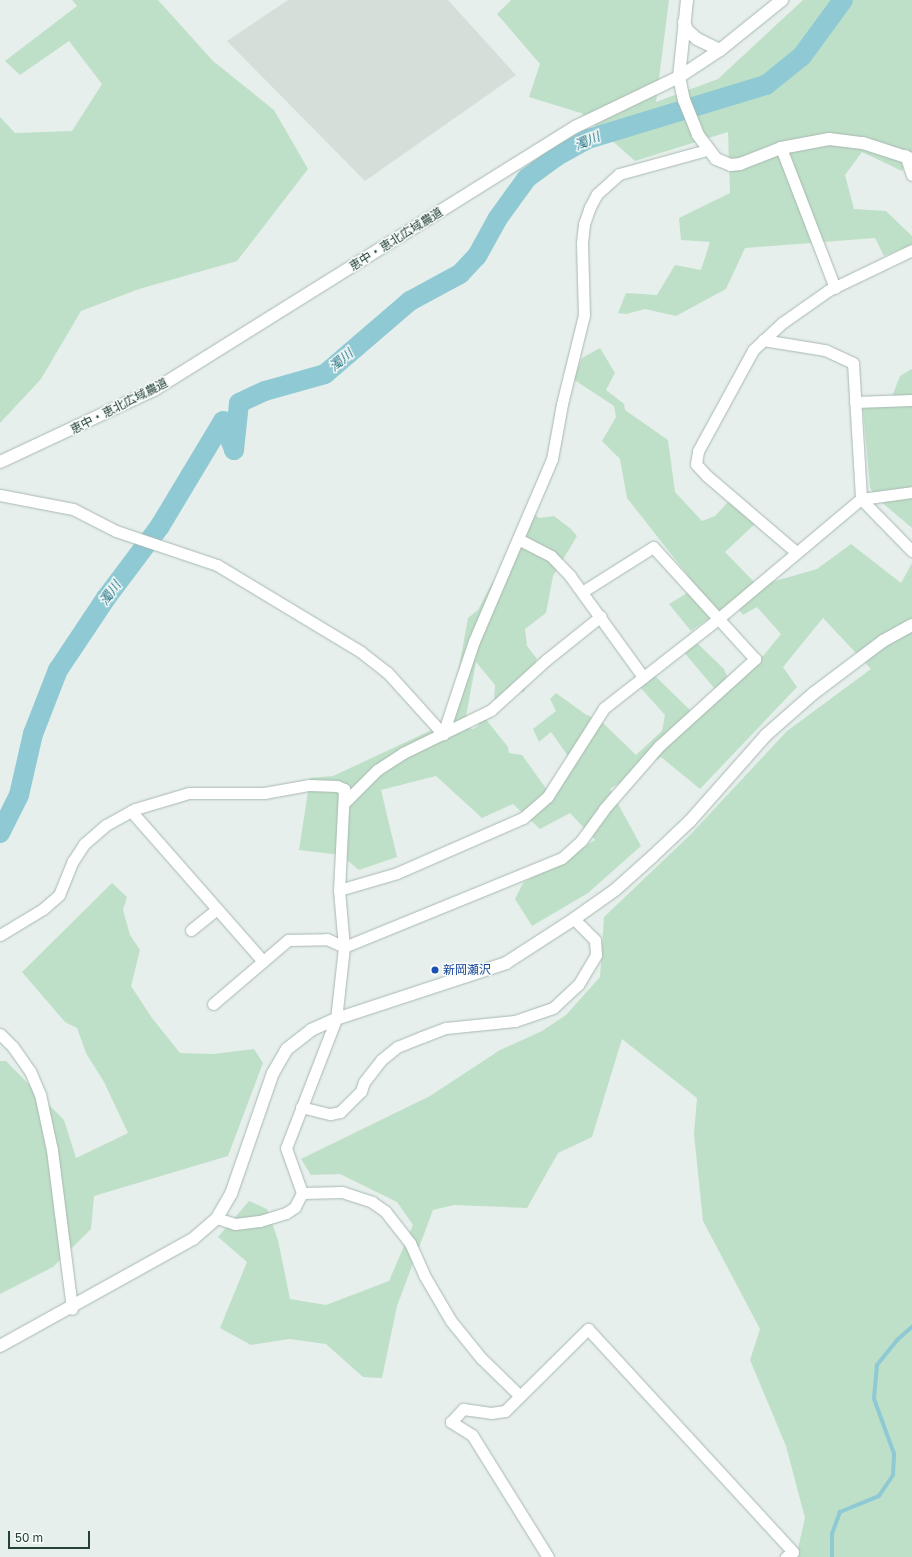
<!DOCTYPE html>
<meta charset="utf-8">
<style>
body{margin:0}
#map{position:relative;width:912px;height:1557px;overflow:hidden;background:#e6efeb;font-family:"Golos Text","Noto Sans JP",sans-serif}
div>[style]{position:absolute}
.built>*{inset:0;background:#d4dfda}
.green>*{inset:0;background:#bfe0c8}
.stream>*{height:3.5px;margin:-1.75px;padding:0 1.75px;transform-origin:1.75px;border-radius:1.75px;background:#8ec9d4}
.river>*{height:20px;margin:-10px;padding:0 10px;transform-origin:10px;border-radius:10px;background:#8ec9d4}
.roads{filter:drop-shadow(0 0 1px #a8b8b2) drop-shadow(0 0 1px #a8b8b2)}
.street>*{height:11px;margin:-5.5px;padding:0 5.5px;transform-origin:5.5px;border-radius:5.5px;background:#fff}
.secondary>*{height:12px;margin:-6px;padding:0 6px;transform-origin:6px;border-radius:6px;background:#fff}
.dots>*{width:11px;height:11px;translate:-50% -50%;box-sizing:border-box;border:2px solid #f7fbf9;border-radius:50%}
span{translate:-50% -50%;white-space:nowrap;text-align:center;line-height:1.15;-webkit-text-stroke:3px #f7fbf9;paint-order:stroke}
.street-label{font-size:12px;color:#24423a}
.transit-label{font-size:12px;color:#164399}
.left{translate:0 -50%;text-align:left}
.water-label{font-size:13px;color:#1c6f80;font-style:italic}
.scale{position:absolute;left:8px;top:1531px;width:82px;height:18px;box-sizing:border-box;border:2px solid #24423a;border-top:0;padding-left:5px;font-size:12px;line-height:14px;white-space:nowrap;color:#24423a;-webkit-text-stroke:3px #f7fbf9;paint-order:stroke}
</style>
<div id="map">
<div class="built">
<i style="clip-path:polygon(288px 0,448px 0,516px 75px,365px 181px,227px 41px)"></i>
</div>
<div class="green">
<i style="clip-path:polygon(72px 0,158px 0,213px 61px,274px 110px,308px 169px,237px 261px,139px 289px,81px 311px,41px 379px,0 423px,0 117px,15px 133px,72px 131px,102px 84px,69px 41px,20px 75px,5px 61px,77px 6px)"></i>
<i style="clip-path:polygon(511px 0,669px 0,656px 102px,718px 79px,803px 0,912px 0,912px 155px,909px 154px,902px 171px,862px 152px,845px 175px,854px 209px,886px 211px,912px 236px,912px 253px,908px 246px,884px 256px,875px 238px,745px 248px,726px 289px,676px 316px,645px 309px,626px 314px,618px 313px,626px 293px,657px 295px,675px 265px,701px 270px,710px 242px,681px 240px,679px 218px,730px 193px,728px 132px,635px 161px,581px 113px,529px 97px,540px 64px,497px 14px)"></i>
<i style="clip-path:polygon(600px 348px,615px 373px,606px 390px,624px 404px,625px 410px,668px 440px,675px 492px,702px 521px,715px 516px,730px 500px,756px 523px,725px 552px,758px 586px,817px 569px,851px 544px,901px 583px,912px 563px,912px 1557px,796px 1557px,805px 1518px,786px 1446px,750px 1360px,760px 1329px,703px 1221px,694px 1134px,697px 1098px,622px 1039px,592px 1137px,558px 1153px,527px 1208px,454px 1205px,433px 1210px,397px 1306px,382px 1378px,363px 1377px,326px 1344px,289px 1339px,251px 1345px,220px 1328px,247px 1262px,218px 1237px,249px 1201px,267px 1209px,278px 1240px,290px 1299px,326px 1305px,389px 1281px,413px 1225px,397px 1202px,340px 1174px,311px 1175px,301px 1159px,430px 1096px,500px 1050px,542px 1031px,566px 1015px,600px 977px,604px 917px,690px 835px,787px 731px,871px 669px,823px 618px,783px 667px,797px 687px,700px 789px,661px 757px,610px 789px,641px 846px,588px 893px,532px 926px,515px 899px,523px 883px,595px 840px,570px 813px,540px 829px,513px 804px,482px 818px,436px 776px,381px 790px,397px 857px,359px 870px,341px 855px,299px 850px,310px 778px,333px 776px,449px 722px,468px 618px,478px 610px,492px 583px,518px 554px,518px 526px,528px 508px,539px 518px,554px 516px,571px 529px,577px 536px,553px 576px,546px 613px,525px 629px,527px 646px,537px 659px,524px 692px,504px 693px,494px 704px,495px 685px,476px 662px,464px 727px,473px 729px,478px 726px,481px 716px,484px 717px,508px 747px,509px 753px,522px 755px,552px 797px,573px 763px,551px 732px,539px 742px,533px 729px,556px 711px,550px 699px,556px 693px,585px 714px,601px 721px,636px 755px,662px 731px,665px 715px,639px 686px,653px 674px,691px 711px,715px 689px,682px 650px,694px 640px,724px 669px,730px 683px,764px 655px,781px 634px,757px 607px,743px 615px,737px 607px,721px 610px,691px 631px,669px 604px,697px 587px,627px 498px,620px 459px,602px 441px,616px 417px,614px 406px,573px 379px,582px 358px)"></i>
<i style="clip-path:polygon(912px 369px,912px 528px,879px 500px,870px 488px,863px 409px,891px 399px,900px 376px)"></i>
<i style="clip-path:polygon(112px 883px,127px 897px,123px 910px,130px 935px,140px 950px,131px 986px,152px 1018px,180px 1053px,213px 1054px,254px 1049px,263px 1063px,228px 1156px,94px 1196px,91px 1229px,53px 1267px,0 1294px,0 1061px,6px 1061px,64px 1120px,76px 1158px,128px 1133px,104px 1082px,86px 1053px,77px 1028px,65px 1022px,22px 972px)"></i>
</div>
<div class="stream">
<i style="left:832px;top:1557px;width:23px;rotate:-90deg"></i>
<i style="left:832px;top:1534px;width:23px;rotate:-70deg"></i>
<i style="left:840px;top:1512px;width:42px;rotate:-22.3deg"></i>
<i style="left:879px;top:1496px;width:25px;rotate:-56deg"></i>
<i style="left:893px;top:1475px;width:21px;rotate:-87deg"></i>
<i style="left:894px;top:1454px;width:59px;rotate:-110deg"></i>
<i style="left:874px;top:1399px;width:34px;rotate:-85deg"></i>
<i style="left:877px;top:1365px;width:32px;rotate:-51deg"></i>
<i style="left:897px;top:1340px;width:20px;rotate:-41deg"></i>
</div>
<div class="river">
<i style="left:0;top:833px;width:42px;rotate:-63.4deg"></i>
<i style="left:19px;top:795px;width:63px;rotate:-77.1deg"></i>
<i style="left:33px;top:734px;width:69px;rotate:-68.7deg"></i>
<i style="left:58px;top:670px;width:87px;rotate:-56.3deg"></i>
<i style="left:106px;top:598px;width:90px;rotate:-53.1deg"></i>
<i style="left:160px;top:526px;width:122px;rotate:-59deg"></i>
<i style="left:223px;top:421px;width:31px;rotate:69deg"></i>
<i style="left:234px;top:450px;width:47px;rotate:-83.9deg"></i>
<i style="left:239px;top:403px;width:29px;rotate:-25deg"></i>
<i style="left:265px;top:391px;width:62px;rotate:-15.8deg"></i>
<i style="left:325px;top:374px;width:112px;rotate:-40.7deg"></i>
<i style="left:410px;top:301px;width:57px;rotate:-28.4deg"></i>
<i style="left:460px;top:274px;width:25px;rotate:-47deg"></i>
<i style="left:477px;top:256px;width:43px;rotate:-61.1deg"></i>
<i style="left:498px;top:218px;width:49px;rotate:-54.1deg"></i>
<i style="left:527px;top:178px;width:37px;rotate:-36deg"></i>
<i style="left:557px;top:156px;width:35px;rotate:-29deg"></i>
<i style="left:588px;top:139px;width:186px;rotate:-16.9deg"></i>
<i style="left:766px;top:85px;width:46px;rotate:-38.9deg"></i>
<i style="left:802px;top:56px;width:69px;rotate:-53.8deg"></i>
</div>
<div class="roads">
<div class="street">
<i style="left:781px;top:148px;width:150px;rotate:68.9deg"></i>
<i style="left:905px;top:155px;width:21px;rotate:71deg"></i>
<i style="left:763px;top:340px;width:63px;rotate:9.2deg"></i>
<i style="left:825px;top:350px;width:31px;rotate:25deg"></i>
<i style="left:853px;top:363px;width:136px;rotate:86.6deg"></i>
<i style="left:861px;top:499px;width:73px;rotate:45.6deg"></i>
<i style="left:855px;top:402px;width:57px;rotate:-2deg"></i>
<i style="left:0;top:495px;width:74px;rotate:10.9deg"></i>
<i style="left:73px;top:509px;width:48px;rotate:27.1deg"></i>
<i style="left:116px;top:531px;width:107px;rotate:18.6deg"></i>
<i style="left:217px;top:565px;width:168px;rotate:31.1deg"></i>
<i style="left:361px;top:652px;width:33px;rotate:38deg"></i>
<i style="left:387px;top:672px;width:84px;rotate:47.9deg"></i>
<i style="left:518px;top:539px;width:37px;rotate:27deg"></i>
<i style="left:551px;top:556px;width:28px;rotate:46deg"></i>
<i style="left:570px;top:576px;width:125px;rotate:54.1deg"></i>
<i style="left:796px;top:552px;width:117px;rotate:-139.5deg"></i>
<i style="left:707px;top:476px;width:16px;rotate:-133deg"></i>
<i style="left:696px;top:464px;width:13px;rotate:-81deg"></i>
<i style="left:698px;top:451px;width:115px;rotate:-61.4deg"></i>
<i style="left:753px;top:350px;width:40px;rotate:-43deg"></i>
<i style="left:782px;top:323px;width:57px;rotate:-35.1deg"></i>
<i style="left:829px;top:290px;width:92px;rotate:-25.7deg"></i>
<i style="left:443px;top:734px;width:98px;rotate:-71.6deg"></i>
<i style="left:474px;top:641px;width:198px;rotate:-66.8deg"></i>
<i style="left:552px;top:459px;width:56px;rotate:-79.7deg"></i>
<i style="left:562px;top:404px;width:92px;rotate:-76.1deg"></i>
<i style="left:584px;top:315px;width:72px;rotate:-91.6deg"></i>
<i style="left:582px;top:243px;width:19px;rotate:-84deg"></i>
<i style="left:584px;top:224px;width:18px;rotate:-71deg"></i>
<i style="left:590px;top:207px;width:15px;rotate:-62deg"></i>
<i style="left:597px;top:194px;width:30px;rotate:-42deg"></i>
<i style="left:619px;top:174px;width:91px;rotate:-15.3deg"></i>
<i style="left:346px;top:801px;width:44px;rotate:-45deg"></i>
<i style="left:377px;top:770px;width:31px;rotate:-33deg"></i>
<i style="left:403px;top:753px;width:98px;rotate:-26deg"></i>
<i style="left:491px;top:710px;width:74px;rotate:-42.3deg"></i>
<i style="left:546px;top:660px;width:70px;rotate:-38.7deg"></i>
<i style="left:131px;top:811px;width:200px;rotate:48.7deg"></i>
<i style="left:339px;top:890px;width:60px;rotate:-16.3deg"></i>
<i style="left:397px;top:873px;width:137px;rotate:-23.6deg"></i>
<i style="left:523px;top:818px;width:33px;rotate:-41deg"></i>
<i style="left:548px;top:796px;width:104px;rotate:-57.5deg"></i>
<i style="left:604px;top:708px;width:146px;rotate:-38deg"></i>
<i style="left:719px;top:618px;width:185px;rotate:-40deg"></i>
<i style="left:861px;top:499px;width:51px;rotate:-7.8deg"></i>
<i style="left:191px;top:930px;width:33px;rotate:-39deg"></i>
<i style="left:0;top:935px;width:50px;rotate:-31.2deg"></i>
<i style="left:43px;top:909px;width:21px;rotate:-41deg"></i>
<i style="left:59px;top:895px;width:37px;rotate:-68deg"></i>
<i style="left:73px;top:861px;width:20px;rotate:-57deg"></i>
<i style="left:84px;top:844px;width:29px;rotate:-41deg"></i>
<i style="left:106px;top:825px;width:33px;rotate:-29deg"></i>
<i style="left:135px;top:809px;width:56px;rotate:-16.5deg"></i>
<i style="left:189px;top:793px;width:75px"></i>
<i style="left:264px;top:793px;width:46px;rotate:-10.1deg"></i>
<i style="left:309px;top:785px;width:28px;rotate:2deg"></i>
<i style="left:337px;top:786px;width:8px;rotate:23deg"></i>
<i style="left:344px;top:789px;width:101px;rotate:92.8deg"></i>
<i style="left:339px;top:890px;width:57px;rotate:85deg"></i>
<i style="left:344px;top:947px;width:72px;rotate:96.3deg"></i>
<i style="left:336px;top:1019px;width:138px;rotate:111.2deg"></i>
<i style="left:286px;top:1148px;width:48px;rotate:70.4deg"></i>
<i style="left:302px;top:1193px;width:16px;rotate:117deg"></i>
<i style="left:295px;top:1207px;width:11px;rotate:146deg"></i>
<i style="left:286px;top:1213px;width:28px;rotate:163deg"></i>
<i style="left:259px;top:1221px;width:24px;rotate:173deg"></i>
<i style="left:235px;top:1224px;width:19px;rotate:-162deg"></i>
<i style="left:213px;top:1004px;width:99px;rotate:-40.5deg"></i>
<i style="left:288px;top:940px;width:39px;rotate:-1deg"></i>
<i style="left:327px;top:939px;width:19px;rotate:25deg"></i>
<i style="left:344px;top:947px;width:235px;rotate:-22.2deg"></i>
<i style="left:562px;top:858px;width:25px;rotate:-42deg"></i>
<i style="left:581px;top:841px;width:39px;rotate:-54deg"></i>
<i style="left:604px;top:809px;width:84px;rotate:-48.9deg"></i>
<i style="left:659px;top:746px;width:130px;rotate:-42.2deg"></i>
<i style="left:755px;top:659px;width:151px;rotate:-132.3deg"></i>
<i style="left:653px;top:547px;width:84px;rotate:147.6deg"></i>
<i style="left:0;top:1034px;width:18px;rotate:45deg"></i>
<i style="left:13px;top:1047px;width:29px;rotate:55deg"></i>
<i style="left:30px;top:1071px;width:25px;rotate:67deg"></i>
<i style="left:40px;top:1094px;width:57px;rotate:77.9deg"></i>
<i style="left:52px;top:1150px;width:160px;rotate:82.8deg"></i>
<i style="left:301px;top:1107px;width:30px;rotate:14deg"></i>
<i style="left:330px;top:1114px;width:10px;rotate:-11deg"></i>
<i style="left:340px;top:1112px;width:30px;rotate:-45deg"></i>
<i style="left:361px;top:1091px;width:9px;rotate:-72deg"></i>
<i style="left:364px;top:1082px;width:28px;rotate:-52deg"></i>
<i style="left:381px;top:1060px;width:21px;rotate:-39deg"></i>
<i style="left:397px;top:1047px;width:27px;rotate:-22deg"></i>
<i style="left:422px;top:1037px;width:26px;rotate:-21deg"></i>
<i style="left:446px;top:1028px;width:69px;rotate:-5.8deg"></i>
<i style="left:515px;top:1021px;width:40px;rotate:-18.9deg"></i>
<i style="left:553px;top:1008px;width:34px;rotate:-43deg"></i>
<i style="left:578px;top:985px;width:35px;rotate:-59deg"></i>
<i style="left:596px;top:955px;width:15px;rotate:-94deg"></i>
<i style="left:595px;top:940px;width:30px;rotate:-135deg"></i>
<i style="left:302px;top:1193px;width:40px;rotate:-1.4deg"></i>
<i style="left:342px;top:1192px;width:32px;rotate:18deg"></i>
<i style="left:372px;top:1202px;width:16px;rotate:35deg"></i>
<i style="left:385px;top:1211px;width:41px;rotate:52deg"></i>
<i style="left:410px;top:1243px;width:35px;rotate:66deg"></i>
<i style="left:424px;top:1275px;width:53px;rotate:59.6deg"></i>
<i style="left:451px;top:1321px;width:48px;rotate:51deg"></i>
<i style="left:481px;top:1358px;width:53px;rotate:44.2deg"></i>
<i style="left:548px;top:1557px;width:144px;rotate:-121.9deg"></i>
<i style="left:472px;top:1435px;width:25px;rotate:-148deg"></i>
<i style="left:451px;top:1422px;width:18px;rotate:-47deg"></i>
<i style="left:463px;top:1409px;width:28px;rotate:8deg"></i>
<i style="left:491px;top:1413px;width:14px;rotate:-8deg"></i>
<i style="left:505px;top:1411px;width:117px;rotate:-44.7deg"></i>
<i style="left:588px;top:1329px;width:303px;rotate:47.4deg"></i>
<i style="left:793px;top:1552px;width:9px;rotate:144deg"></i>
</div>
<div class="secondary">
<i style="left:687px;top:0;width:77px;rotate:95.9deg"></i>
<i style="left:679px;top:77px;width:24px;rotate:78deg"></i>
<i style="left:684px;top:100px;width:38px;rotate:68deg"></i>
<i style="left:698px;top:135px;width:30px;rotate:53deg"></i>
<i style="left:716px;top:159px;width:16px;rotate:22deg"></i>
<i style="left:731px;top:165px;width:9px;rotate:-6deg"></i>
<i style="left:740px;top:164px;width:44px;rotate:-21.3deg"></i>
<i style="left:781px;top:148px;width:49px;rotate:-10.6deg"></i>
<i style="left:829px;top:139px;width:34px;rotate:7deg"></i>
<i style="left:863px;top:143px;width:52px;rotate:18.1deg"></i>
<i style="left:684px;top:22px;width:9px;rotate:69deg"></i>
<i style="left:687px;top:30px;width:13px;rotate:42deg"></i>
<i style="left:697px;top:39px;width:25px;rotate:26deg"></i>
<i style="left:0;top:462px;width:170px;rotate:-25.1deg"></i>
<i style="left:154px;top:390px;width:496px;rotate:-32deg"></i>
<i style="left:575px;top:127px;width:115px;rotate:-25.7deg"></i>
<i style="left:679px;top:77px;width:49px;rotate:-33.4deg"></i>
<i style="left:720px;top:50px;width:80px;rotate:-38.9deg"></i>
<i style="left:0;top:1346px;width:221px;rotate:-29deg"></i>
<i style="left:193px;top:1239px;width:32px;rotate:-41deg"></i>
<i style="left:217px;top:1218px;width:28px;rotate:-60deg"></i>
<i style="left:231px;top:1194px;width:128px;rotate:-70.9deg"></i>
<i style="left:273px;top:1073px;width:28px;rotate:-60deg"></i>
<i style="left:287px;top:1049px;width:31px;rotate:-38deg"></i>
<i style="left:311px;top:1030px;width:27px;rotate:-24deg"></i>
<i style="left:336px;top:1019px;width:179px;rotate:-18.2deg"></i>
<i style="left:506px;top:963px;width:81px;rotate:-32.9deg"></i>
<i style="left:574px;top:919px;width:50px;rotate:-35.3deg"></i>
<i style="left:615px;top:890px;width:51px;rotate:-41.8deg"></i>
<i style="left:653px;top:856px;width:51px;rotate:-43.4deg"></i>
<i style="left:690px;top:821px;width:115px;rotate:-48.5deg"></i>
<i style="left:766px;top:735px;width:64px;rotate:-41.2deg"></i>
<i style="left:814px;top:693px;width:86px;rotate:-37deg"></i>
<i style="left:883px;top:641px;width:33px;rotate:-29deg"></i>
</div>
</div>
<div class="dots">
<i style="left:435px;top:970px;background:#1a4fb4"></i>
</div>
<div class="street-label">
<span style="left:396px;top:239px;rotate:-32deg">恵中・恵北広域農道</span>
<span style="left:119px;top:406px;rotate:-27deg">恵中・恵北広域農道</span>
</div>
<div class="transit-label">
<span class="left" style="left:443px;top:970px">新岡瀬沢</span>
</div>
<div class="water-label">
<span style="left:587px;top:141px;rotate:-23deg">濁川</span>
<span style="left:341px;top:360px;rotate:-40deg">濁川</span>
<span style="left:110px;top:593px;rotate:-54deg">濁川</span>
</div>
<div class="scale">50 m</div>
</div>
